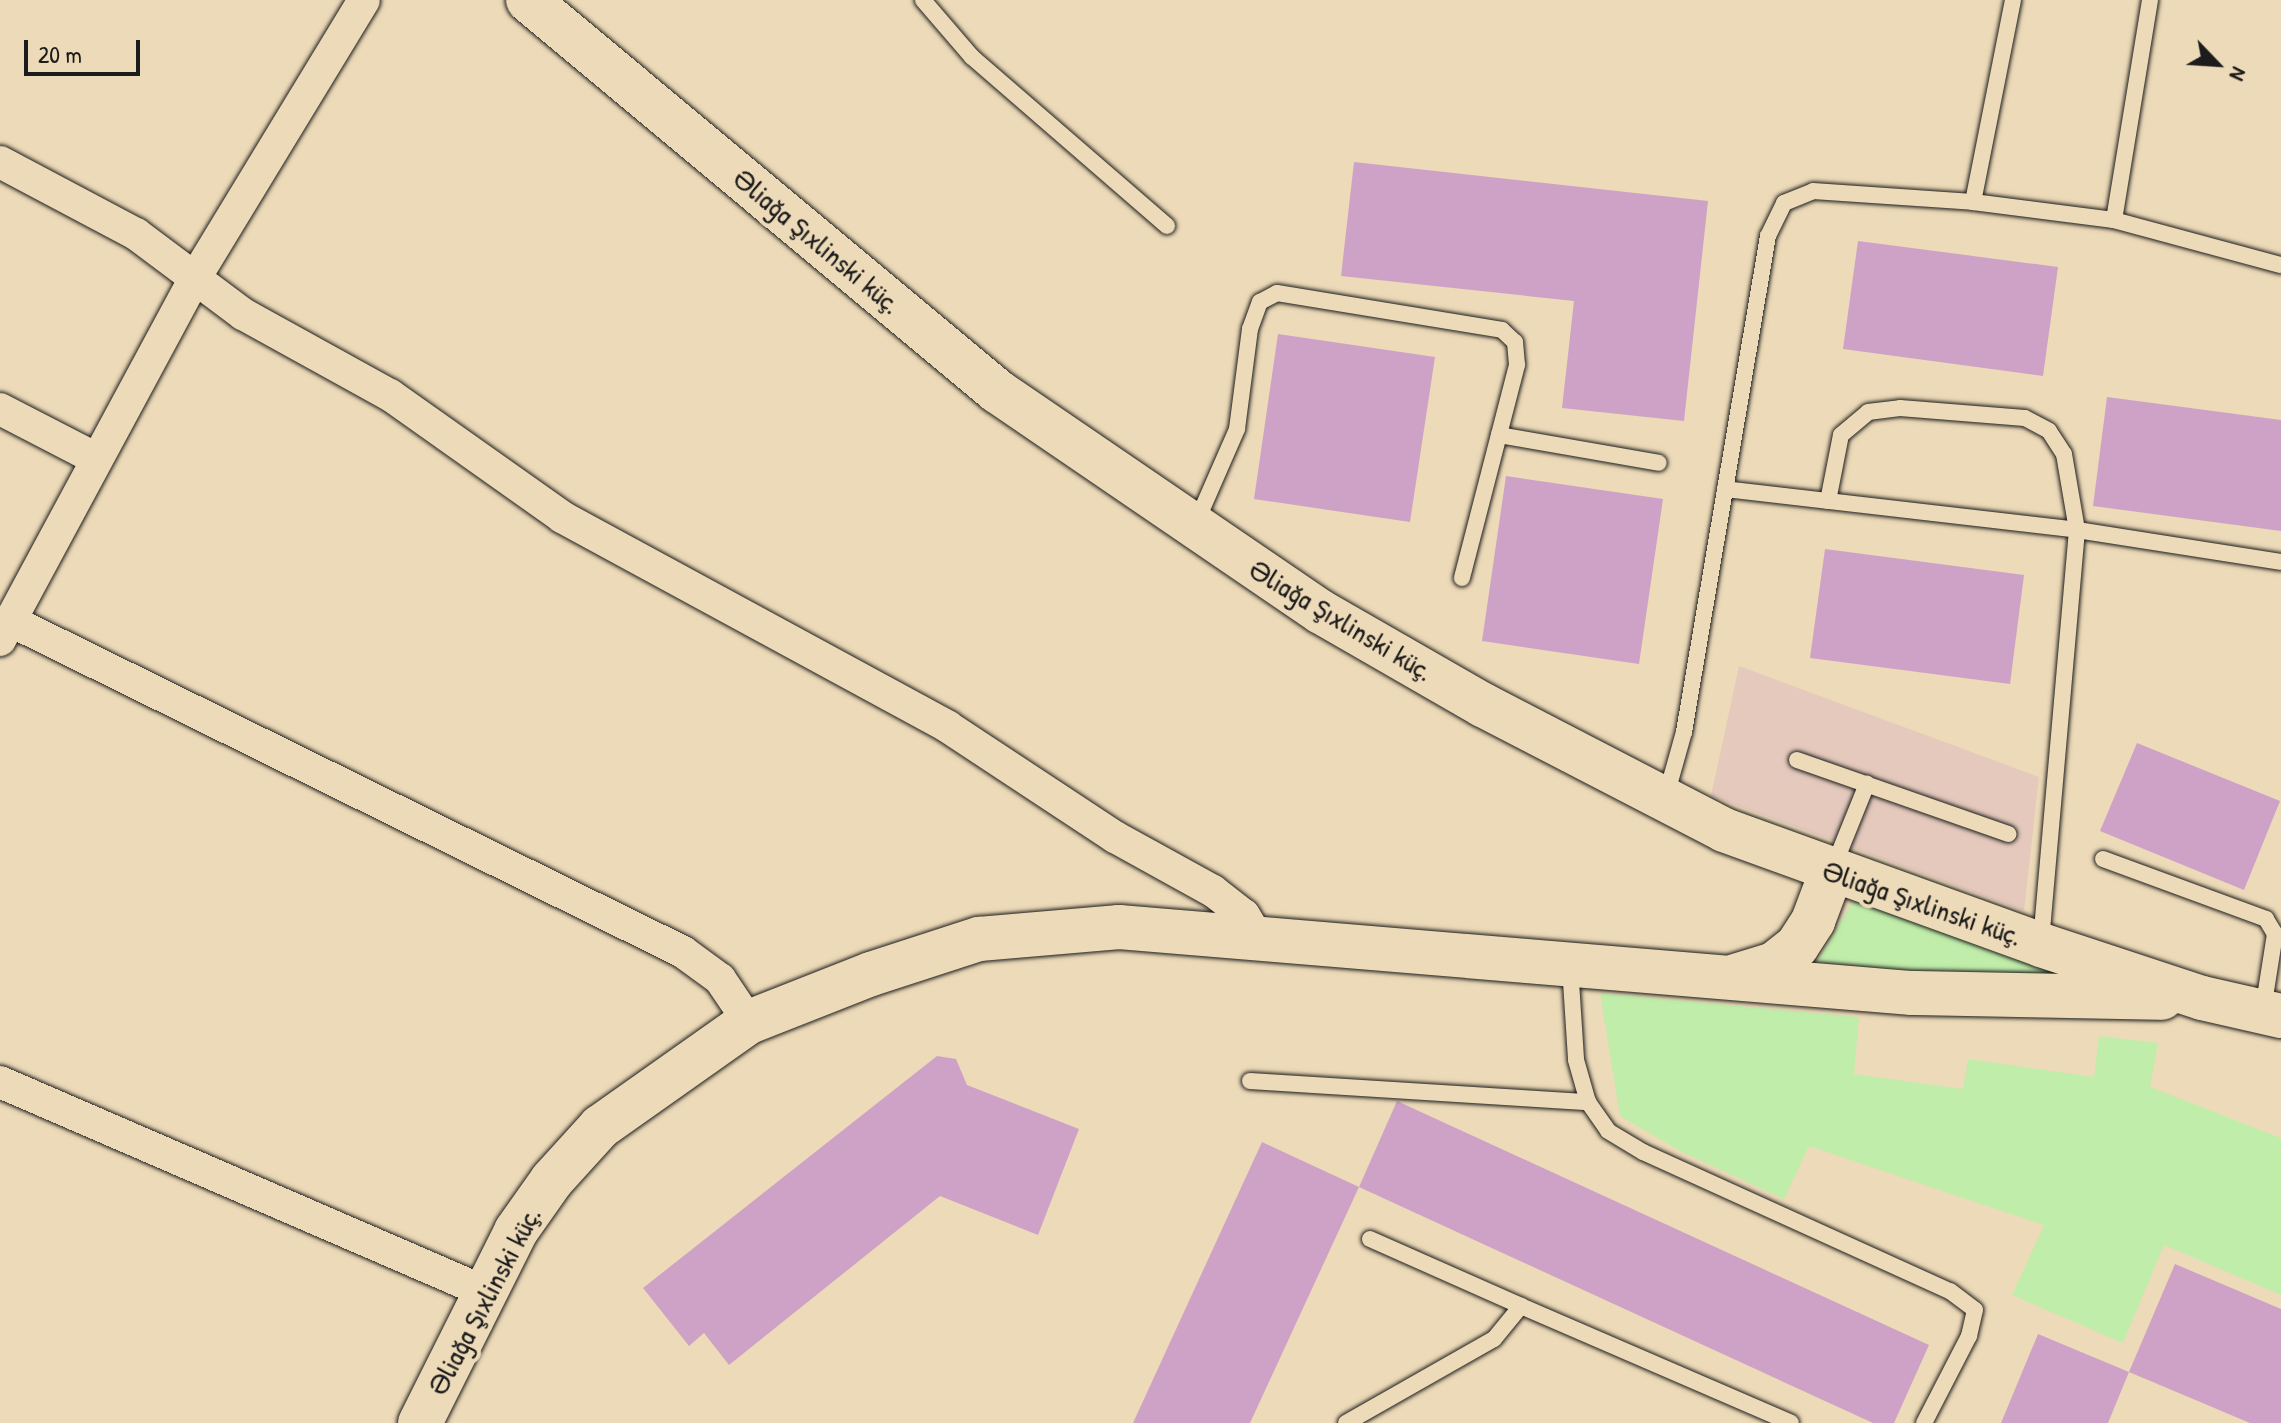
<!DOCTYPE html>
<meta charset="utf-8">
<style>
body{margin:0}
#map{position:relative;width:2281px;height:1423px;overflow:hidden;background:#eddab8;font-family:"Patrick Hand",sans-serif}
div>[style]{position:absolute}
.built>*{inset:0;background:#e4c9bc}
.green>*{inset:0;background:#c1edaa}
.building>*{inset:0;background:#cea2c6}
.roads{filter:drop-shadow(0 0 2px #1c1c1c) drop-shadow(0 0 2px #1c1c1c)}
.lane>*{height:16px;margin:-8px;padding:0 8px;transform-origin:8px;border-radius:8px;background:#eddab8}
.street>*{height:32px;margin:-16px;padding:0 16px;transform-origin:16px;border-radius:16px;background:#eddab8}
.secondary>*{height:44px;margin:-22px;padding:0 22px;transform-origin:22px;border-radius:22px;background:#eddab8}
span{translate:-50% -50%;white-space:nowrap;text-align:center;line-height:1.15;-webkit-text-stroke:8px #eddab8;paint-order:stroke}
.street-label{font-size:28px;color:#1c1c1c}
.north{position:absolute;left:2177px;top:24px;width:80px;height:80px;-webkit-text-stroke:6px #eddab8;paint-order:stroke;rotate:115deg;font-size:22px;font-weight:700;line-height:32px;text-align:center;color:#1c1c1c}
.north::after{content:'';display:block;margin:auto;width:28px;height:36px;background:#1c1c1c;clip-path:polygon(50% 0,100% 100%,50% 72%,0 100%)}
.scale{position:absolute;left:24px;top:40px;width:116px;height:36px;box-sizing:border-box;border:4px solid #1c1c1c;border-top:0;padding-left:10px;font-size:24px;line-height:28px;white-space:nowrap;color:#1c1c1c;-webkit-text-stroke:6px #eddab8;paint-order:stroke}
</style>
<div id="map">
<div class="built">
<i style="clip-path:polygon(1739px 666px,2039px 777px,2024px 911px,1711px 796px)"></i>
</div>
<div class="green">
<i style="clip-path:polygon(1853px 901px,2074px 976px,1812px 970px)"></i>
<i style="clip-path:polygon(1600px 993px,1859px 1017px,1854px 1074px,1963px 1089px,1968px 1059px,2094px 1077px,2099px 1036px,2158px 1043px,2150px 1087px,2281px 1138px,2281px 1295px,2164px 1245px,2123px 1343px,2012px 1295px,2044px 1225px,1809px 1146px,1784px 1199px,1682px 1152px,1620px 1116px)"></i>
</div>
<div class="building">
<i style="clip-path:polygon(1354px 162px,1708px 201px,1684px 421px,1562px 408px,1574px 301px,1341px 276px)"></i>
<i style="clip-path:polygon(1858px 241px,2058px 267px,2043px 376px,1843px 349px)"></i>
<i style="clip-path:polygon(1278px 334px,1435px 357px,1410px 522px,1254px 499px)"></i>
<i style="clip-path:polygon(2107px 397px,2281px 420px,2281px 531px,2093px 506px)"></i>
<i style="clip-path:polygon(1506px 476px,1663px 499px,1639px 664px,1482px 641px)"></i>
<i style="clip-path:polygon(1825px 549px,2024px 575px,2010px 684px,1810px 658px)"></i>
<i style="clip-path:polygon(2137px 743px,2280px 801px,2244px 890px,2100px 831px)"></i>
<i style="clip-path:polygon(937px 1056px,956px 1059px,967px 1085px,1079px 1129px,1038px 1235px,940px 1196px,729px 1365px,704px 1333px,689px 1346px,643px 1288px)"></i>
<i style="clip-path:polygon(1397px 1101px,1929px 1345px,1894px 1423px,1873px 1423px,1359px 1187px)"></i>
<i style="clip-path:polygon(1262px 1142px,1359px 1187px,1250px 1423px,1133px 1423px)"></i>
<i style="clip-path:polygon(2175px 1264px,2281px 1309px,2281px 1423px,2250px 1423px,2129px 1372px)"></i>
<i style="clip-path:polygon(2038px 1334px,2129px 1372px,2108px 1423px,2001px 1423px)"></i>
</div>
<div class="roads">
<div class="lane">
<i style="left:923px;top:0;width:75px;rotate:49.3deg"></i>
<i style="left:972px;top:57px;width:258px;rotate:40.9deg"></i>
<i style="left:1973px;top:202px;width:206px;rotate:-78.8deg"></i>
<i style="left:2114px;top:220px;width:223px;rotate:-80.7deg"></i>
<i style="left:1499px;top:435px;width:162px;rotate:9.9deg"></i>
<i style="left:1725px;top:489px;width:354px;rotate:6.6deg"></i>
<i style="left:2077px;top:530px;width:206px;rotate:8.9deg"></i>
<i style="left:1828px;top:501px;width:67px;rotate:-78.9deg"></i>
<i style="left:1841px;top:435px;width:35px;rotate:-40deg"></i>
<i style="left:1868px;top:412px;width:32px;rotate:-7deg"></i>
<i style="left:1900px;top:408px;width:125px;rotate:4.6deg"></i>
<i style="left:2025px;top:418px;width:27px;rotate:28deg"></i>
<i style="left:2049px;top:431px;width:27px;rotate:57deg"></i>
<i style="left:2064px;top:454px;width:77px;rotate:80.3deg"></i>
<i style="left:2077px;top:530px;width:415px;rotate:95deg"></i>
<i style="left:1196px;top:523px;width:103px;rotate:-66.4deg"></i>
<i style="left:1237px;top:429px;width:101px;rotate:-82.6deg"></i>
<i style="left:1250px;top:329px;width:29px;rotate:-70deg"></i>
<i style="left:1260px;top:302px;width:19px;rotate:-28deg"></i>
<i style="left:1277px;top:293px;width:228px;rotate:9.3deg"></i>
<i style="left:1502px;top:330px;width:18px;rotate:43deg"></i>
<i style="left:1515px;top:342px;width:23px;rotate:85deg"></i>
<i style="left:1517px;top:365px;width:220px;rotate:104.5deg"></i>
<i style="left:1797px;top:760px;width:224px;rotate:19.3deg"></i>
<i style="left:1666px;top:796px;width:66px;rotate:-74.3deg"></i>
<i style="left:1684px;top:732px;width:503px;rotate:-80.39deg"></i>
<i style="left:1768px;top:236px;width:37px;rotate:-64deg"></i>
<i style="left:1784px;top:203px;width:31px;rotate:-22deg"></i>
<i style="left:1813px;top:191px;width:160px;rotate:3.9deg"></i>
<i style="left:1973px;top:202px;width:142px;rotate:7.3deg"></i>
<i style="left:2114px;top:220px;width:173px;rotate:15.1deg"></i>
<i style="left:2103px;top:859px;width:174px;rotate:20.2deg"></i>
<i style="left:2266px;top:919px;width:17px;rotate:59deg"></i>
<i style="left:2275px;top:934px;width:77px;rotate:99deg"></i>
<i style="left:1833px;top:868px;width:91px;rotate:-68deg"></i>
<i style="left:1570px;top:966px;width:94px;rotate:86.3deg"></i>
<i style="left:1576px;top:1060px;width:44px;rotate:74.1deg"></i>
<i style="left:1588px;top:1102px;width:35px;rotate:55deg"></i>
<i style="left:1608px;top:1131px;width:41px;rotate:31deg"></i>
<i style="left:1643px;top:1152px;width:337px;rotate:24.4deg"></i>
<i style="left:1950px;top:1291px;width:31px;rotate:37deg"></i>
<i style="left:1975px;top:1310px;width:27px;rotate:103deg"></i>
<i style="left:1969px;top:1336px;width:98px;rotate:117.3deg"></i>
<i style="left:1250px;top:1081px;width:339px;rotate:3.6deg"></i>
<i style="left:1370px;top:1239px;width:165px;rotate:23.9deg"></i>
<i style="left:1346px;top:1423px;width:170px;rotate:-29.6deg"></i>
<i style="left:1494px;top:1339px;width:43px;rotate:-50.7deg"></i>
<i style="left:1521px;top:1306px;width:294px;rotate:23.4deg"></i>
</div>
<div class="street">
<i style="left:0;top:162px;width:154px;rotate:27.9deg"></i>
<i style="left:136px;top:234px;width:134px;rotate:36.8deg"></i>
<i style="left:243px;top:314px;width:168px;rotate:28.9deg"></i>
<i style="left:390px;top:395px;width:211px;rotate:35.3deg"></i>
<i style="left:562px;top:517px;width:439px;rotate:28.5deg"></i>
<i style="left:948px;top:727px;width:200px;rotate:33.4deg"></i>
<i style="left:1115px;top:837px;width:112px;rotate:28.9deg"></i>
<i style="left:1213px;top:891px;width:39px;rotate:38deg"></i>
<i style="left:1244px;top:915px;width:23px;rotate:59deg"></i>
<i style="left:0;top:409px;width:107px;rotate:27.3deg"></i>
<i style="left:11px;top:621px;width:749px;rotate:26.22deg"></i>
<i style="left:683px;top:952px;width:46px;rotate:36.1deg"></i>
<i style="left:720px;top:979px;width:52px;rotate:56deg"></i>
<i style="left:0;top:640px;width:411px;rotate:-61.7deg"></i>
<i style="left:195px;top:278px;width:325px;rotate:-58.7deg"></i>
<i style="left:0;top:1082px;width:526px;rotate:23.4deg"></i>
</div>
<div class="secondary">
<i style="left:528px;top:0;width:611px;rotate:39.82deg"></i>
<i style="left:997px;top:391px;width:392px;rotate:34.3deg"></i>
<i style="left:1321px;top:612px;width:187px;rotate:29.9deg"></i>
<i style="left:1483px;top:705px;width:271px;rotate:27.4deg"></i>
<i style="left:1724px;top:830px;width:337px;rotate:19.9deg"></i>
<i style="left:2041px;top:945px;width:169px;rotate:18.2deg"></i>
<i style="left:2202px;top:998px;width:81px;rotate:12.8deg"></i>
<i style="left:1735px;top:976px;width:41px;rotate:-17.1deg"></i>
<i style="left:1774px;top:964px;width:29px;rotate:-38deg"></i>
<i style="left:1797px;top:946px;width:30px;rotate:-57deg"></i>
<i style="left:1813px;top:921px;width:51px;rotate:-69.4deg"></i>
<i style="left:420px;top:1423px;width:215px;rotate:-63.4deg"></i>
<i style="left:516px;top:1231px;width:62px;rotate:-54.8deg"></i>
<i style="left:552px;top:1180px;width:72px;rotate:-47.8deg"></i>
<i style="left:600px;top:1127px;width:182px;rotate:-35.2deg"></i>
<i style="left:749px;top:1022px;width:131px;rotate:-21.5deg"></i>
<i style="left:871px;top:974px;width:114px;rotate:-18deg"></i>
<i style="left:979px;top:939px;width:141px;rotate:-4.9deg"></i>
<i style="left:1119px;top:927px;width:796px;rotate:4.76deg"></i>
<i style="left:1912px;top:993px;width:250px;rotate:1.1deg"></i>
</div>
</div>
<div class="street-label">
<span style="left:817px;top:241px;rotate:40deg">Əliağa Şıxlinski küç.</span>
<span style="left:1341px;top:620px;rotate:31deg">Əliağa Şıxlinski küç.</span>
<span style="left:1922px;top:903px;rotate:19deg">Əliağa Şıxlinski küç.</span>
<span style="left:484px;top:1301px;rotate:-62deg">Əliağa Şıxlinski küç.</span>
</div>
<div class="north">N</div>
<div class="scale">20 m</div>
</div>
